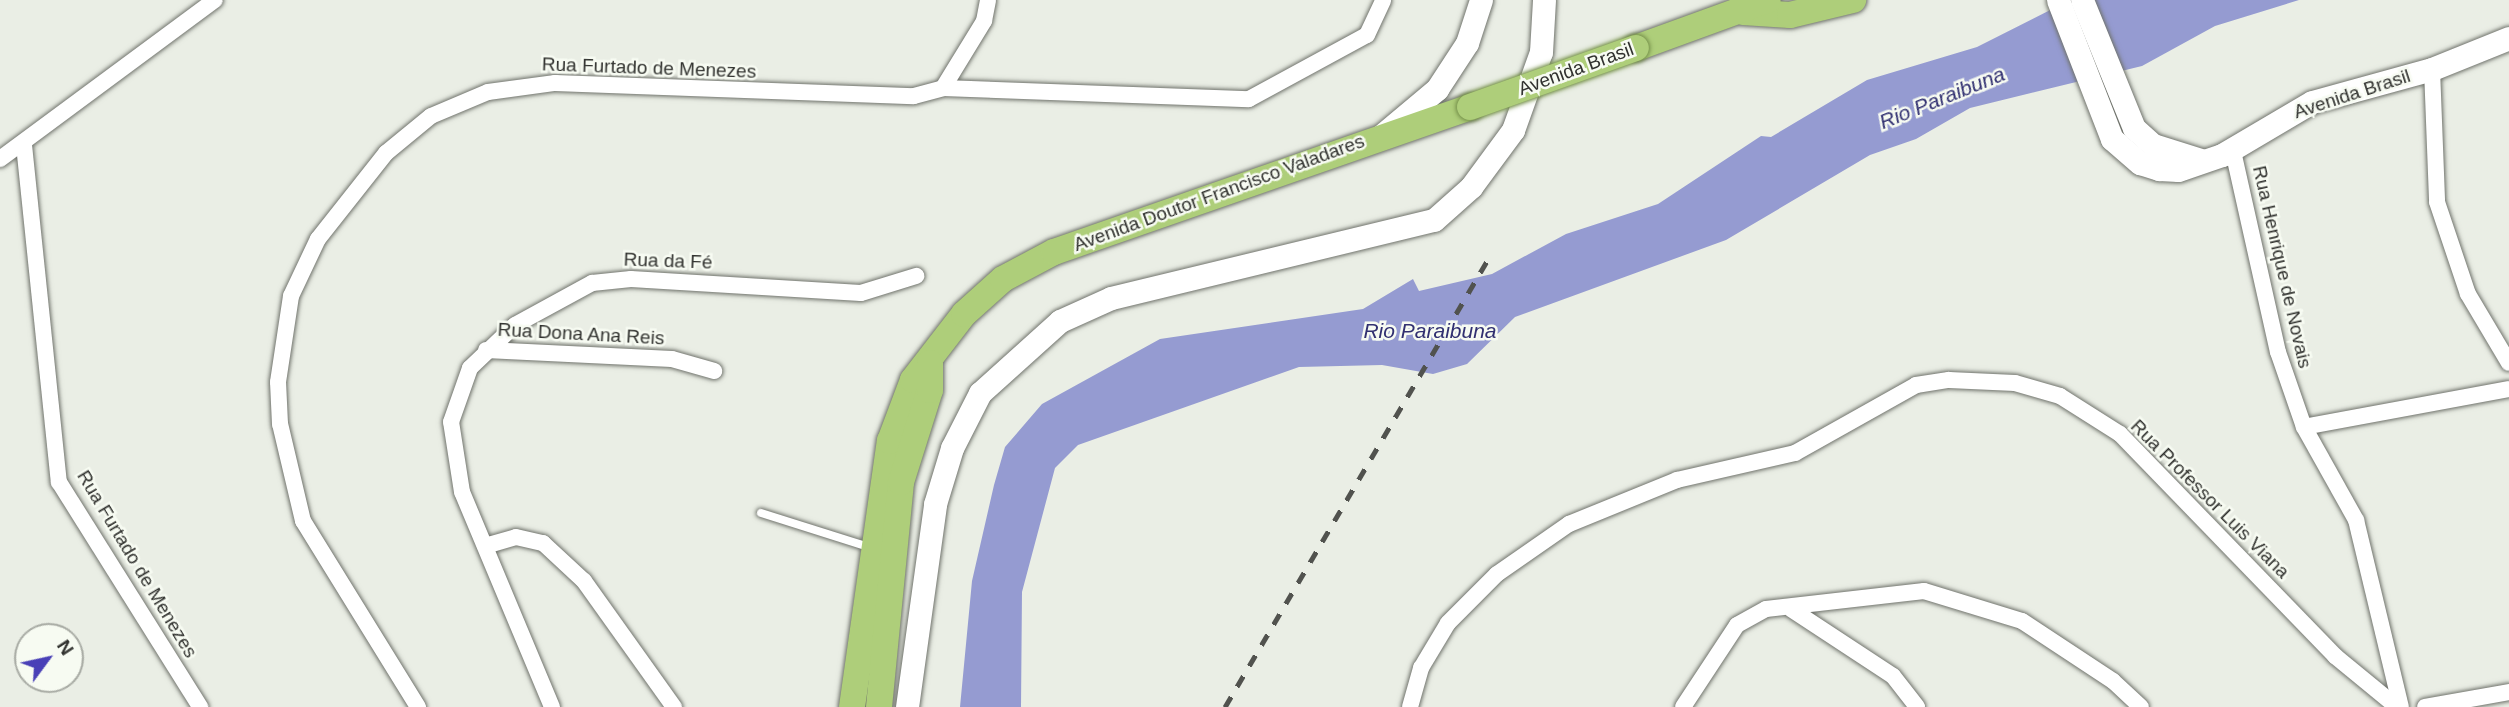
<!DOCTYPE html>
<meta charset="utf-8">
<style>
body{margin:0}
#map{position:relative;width:2509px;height:707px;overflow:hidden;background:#eaeee5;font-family:Helvetica,sans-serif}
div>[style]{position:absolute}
.water>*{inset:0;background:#959bd1}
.roads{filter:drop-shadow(0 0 2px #70736c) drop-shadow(0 0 2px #70736c)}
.service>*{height:8px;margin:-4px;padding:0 4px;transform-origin:4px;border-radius:4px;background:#fff}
.minor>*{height:16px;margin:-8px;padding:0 8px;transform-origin:8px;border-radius:8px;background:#fff}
.secondary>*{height:23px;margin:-11.5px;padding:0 11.5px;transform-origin:11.5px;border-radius:11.5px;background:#fff}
.trunk>*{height:26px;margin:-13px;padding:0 13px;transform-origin:13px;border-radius:13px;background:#aece7a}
.rail>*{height:5px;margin-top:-2.5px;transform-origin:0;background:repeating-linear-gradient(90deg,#51524e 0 12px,transparent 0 24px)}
.bridges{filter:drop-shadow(0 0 2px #75904a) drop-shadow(0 0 2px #75904a)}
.trunk-bridge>*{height:26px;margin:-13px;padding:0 13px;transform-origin:13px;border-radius:13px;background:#aece7a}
span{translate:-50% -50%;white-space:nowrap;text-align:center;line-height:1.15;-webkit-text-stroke:5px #f7fbf2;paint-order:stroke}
.street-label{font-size:19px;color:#31322f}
.water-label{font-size:21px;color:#313071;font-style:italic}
.north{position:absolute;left:14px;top:623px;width:70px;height:70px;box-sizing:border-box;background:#f7fbf2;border:2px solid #a8aba4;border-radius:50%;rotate:57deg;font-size:19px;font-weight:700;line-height:28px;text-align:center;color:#31322f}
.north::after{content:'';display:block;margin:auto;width:24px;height:32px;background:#4940b7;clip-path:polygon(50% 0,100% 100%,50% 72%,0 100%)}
</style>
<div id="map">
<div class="water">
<i style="clip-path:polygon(2070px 0,2299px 0,2215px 26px,2142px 66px,1970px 108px,1916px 139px,1870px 155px,1726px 240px,1515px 317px,1467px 364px,1433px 374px,1382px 365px,1299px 367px,1078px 445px,1055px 468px,1022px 592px,1021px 707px,960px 707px,972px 581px,994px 485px,1005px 447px,1042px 404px,1160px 339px,1363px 309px,1413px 279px,1419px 291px,1492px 274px,1566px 234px,1658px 204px,1761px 136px,1771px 137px,1867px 80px,1977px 47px)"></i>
</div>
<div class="roads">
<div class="service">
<i style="left:761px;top:513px;width:116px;rotate:17.5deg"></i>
</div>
<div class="minor">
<i style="left:2432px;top:69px;width:133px;rotate:87.8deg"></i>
<i style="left:2437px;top:202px;width:97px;rotate:71.4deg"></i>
<i style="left:2468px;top:294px;width:80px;rotate:59.3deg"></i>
<i style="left:943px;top:88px;width:79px;rotate:-58.5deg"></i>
<i style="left:984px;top:21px;width:21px;rotate:-79deg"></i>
<i style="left:24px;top:145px;width:339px;rotate:84.1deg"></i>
<i style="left:59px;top:482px;width:266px;rotate:57.9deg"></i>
<i style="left:2233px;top:151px;width:206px;rotate:77.4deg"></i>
<i style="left:2278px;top:352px;width:79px;rotate:70.9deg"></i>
<i style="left:2304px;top:427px;width:107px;rotate:60.8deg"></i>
<i style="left:2356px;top:520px;width:192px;rotate:76.5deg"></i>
<i style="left:0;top:159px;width:267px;rotate:-36.5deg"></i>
<i style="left:486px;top:350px;width:186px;rotate:2.8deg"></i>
<i style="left:672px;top:359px;width:44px;rotate:15.9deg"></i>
<i style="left:2304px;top:427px;width:208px;rotate:-10.5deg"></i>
<i style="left:485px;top:546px;width:32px;rotate:-16deg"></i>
<i style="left:516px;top:537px;width:28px;rotate:13deg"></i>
<i style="left:543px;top:543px;width:56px;rotate:42.8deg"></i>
<i style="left:584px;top:581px;width:155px;rotate:54.5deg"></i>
<i style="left:1791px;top:609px;width:122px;rotate:33.3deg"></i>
<i style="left:1893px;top:676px;width:39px;rotate:52deg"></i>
<i style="left:418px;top:707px;width:219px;rotate:-121.7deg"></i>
<i style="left:303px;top:521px;width:100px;rotate:-103.3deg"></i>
<i style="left:280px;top:424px;width:42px;rotate:-92.7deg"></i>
<i style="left:278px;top:382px;width:87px;rotate:-81.4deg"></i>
<i style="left:291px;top:296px;width:63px;rotate:-64.7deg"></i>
<i style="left:318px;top:239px;width:110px;rotate:-51.7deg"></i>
<i style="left:386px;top:153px;width:58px;rotate:-39.4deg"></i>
<i style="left:431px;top:116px;width:62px;rotate:-22.8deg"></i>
<i style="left:488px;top:92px;width:68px;rotate:-7.7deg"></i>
<i style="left:555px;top:83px;width:359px;rotate:2.1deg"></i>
<i style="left:914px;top:96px;width:30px;rotate:-15deg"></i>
<i style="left:943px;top:88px;width:306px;rotate:2.1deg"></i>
<i style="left:1249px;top:99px;width:134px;rotate:-28.5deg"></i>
<i style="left:1367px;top:35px;width:38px;rotate:-65deg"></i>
<i style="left:552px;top:707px;width:233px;rotate:-112.7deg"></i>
<i style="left:462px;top:492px;width:71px;rotate:-98.9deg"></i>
<i style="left:451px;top:422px;width:57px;rotate:-70.6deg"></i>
<i style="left:470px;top:368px;width:62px;rotate:-43.7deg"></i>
<i style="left:515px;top:325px;width:88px;rotate:-28.6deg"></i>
<i style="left:592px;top:283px;width:39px;rotate:-6deg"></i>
<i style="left:631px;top:279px;width:230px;rotate:3.5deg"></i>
<i style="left:861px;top:293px;width:58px;rotate:-17.2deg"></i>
<i style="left:1410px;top:707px;width:41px;rotate:-74.2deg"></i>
<i style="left:1421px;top:668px;width:52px;rotate:-59deg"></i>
<i style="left:1448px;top:623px;width:69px;rotate:-45deg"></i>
<i style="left:1497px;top:574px;width:88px;rotate:-34.8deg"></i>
<i style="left:1569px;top:524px;width:117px;rotate:-22.2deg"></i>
<i style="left:1677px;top:480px;width:121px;rotate:-12.9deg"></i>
<i style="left:1795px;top:453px;width:139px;rotate:-29.3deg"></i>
<i style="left:1916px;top:385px;width:33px;rotate:-9deg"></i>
<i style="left:1949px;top:380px;width:66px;rotate:2.6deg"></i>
<i style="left:2015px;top:383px;width:47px;rotate:16.1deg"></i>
<i style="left:2060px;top:396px;width:71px;rotate:32.3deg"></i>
<i style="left:2120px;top:434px;width:309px;rotate:45.9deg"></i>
<i style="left:2335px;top:656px;width:80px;rotate:39.4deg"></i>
<i style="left:1683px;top:707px;width:98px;rotate:-56.6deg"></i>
<i style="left:1737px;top:625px;width:33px;rotate:-29deg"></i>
<i style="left:1766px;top:609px;width:159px;rotate:-6.5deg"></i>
<i style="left:1924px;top:591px;width:102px;rotate:17deg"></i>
<i style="left:2022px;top:621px;width:109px;rotate:33.4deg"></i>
<i style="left:2113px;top:681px;width:38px;rotate:43deg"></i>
<i style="left:2425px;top:707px;width:85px;rotate:-10.1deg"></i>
</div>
<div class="secondary">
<i style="left:2058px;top:0;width:149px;rotate:68.8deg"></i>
<i style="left:2112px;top:139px;width:37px;rotate:41deg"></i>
<i style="left:2140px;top:163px;width:20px;rotate:18deg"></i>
<i style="left:2159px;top:169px;width:19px;rotate:3deg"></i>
<i style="left:2178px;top:170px;width:46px;rotate:-18.8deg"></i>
<i style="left:2222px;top:155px;width:104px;rotate:-30.5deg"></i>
<i style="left:2312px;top:102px;width:124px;rotate:-15.4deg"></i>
<i style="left:2432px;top:69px;width:83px;rotate:-21.9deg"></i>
<i style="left:2082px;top:0;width:138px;rotate:67.9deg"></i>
<i style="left:2134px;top:128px;width:25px;rotate:42deg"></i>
<i style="left:2153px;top:145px;width:50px;rotate:17.4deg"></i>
<i style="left:1382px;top:135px;width:72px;rotate:-39.9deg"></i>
<i style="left:1437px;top:89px;width:55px;rotate:-56.9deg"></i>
<i style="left:1467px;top:43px;width:45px;rotate:-72deg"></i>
<i style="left:907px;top:707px;width:205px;rotate:-82.1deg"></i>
<i style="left:935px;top:504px;width:59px;rotate:-73.1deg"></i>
<i style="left:952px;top:448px;width:62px;rotate:-63deg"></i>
<i style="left:980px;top:393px;width:108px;rotate:-42deg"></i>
<i style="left:1060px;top:321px;width:56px;rotate:-24.3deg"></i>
<i style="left:1111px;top:298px;width:332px;rotate:-13.6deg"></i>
<i style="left:1434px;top:220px;width:50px;rotate:-41.7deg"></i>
<i style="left:1471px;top:187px;width:71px;rotate:-53.6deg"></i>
<i style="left:1513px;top:130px;width:83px;rotate:-70.3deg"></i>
<i style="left:1541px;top:52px;width:52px;rotate:-86.7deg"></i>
</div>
<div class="trunk">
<i style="left:1743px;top:12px;width:47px;rotate:3.7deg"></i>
<i style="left:1790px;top:15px;width:65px;rotate:-13.4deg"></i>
<i style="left:1636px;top:48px;width:140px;rotate:-20deg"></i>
<i style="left:852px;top:707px;width:269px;rotate:-81.9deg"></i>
<i style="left:890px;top:441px;width:65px;rotate:-69.3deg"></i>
<i style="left:913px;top:380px;width:83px;rotate:-52.3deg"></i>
<i style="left:964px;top:314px;width:52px;rotate:-41.9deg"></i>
<i style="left:1003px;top:279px;width:58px;rotate:-27.9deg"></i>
<i style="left:1054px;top:252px;width:441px;rotate:-19.2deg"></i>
<i style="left:879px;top:707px;width:226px;rotate:-84.4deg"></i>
<i style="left:901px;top:482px;width:96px;rotate:-72.5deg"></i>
<i style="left:930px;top:390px;width:27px;rotate:-90deg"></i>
</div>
</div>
<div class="rail">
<i style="left:1225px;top:707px;width:523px;rotate:-59.56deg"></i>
</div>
<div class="bridges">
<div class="trunk-bridge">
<i style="left:1470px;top:107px;width:176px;rotate:-19.6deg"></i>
</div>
</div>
<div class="street-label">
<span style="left:649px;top:68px;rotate:2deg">Rua Furtado de Menezes</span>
<span style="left:1576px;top:69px;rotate:-20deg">Avenida Brasil</span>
<span style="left:2352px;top:94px;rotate:-18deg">Avenida Brasil</span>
<span style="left:1219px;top:193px;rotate:-20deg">Avenida Doutor Francisco Valadares</span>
<span style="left:668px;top:261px;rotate:2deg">Rua da Fé</span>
<span style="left:2282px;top:267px;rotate:77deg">Rua Henrique de Novais</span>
<span style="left:581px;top:334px;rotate:3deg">Rua Dona Ana Reis</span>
<span style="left:2210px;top:499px;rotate:45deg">Rua Professor Luis Viana</span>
<span style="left:137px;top:564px;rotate:59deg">Rua Furtado de Menezes</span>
</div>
<div class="water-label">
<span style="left:1942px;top:98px;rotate:-22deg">Rio Paraibuna</span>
<span style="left:1430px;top:331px">Rio Paraibuna</span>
</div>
<div class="north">N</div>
</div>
